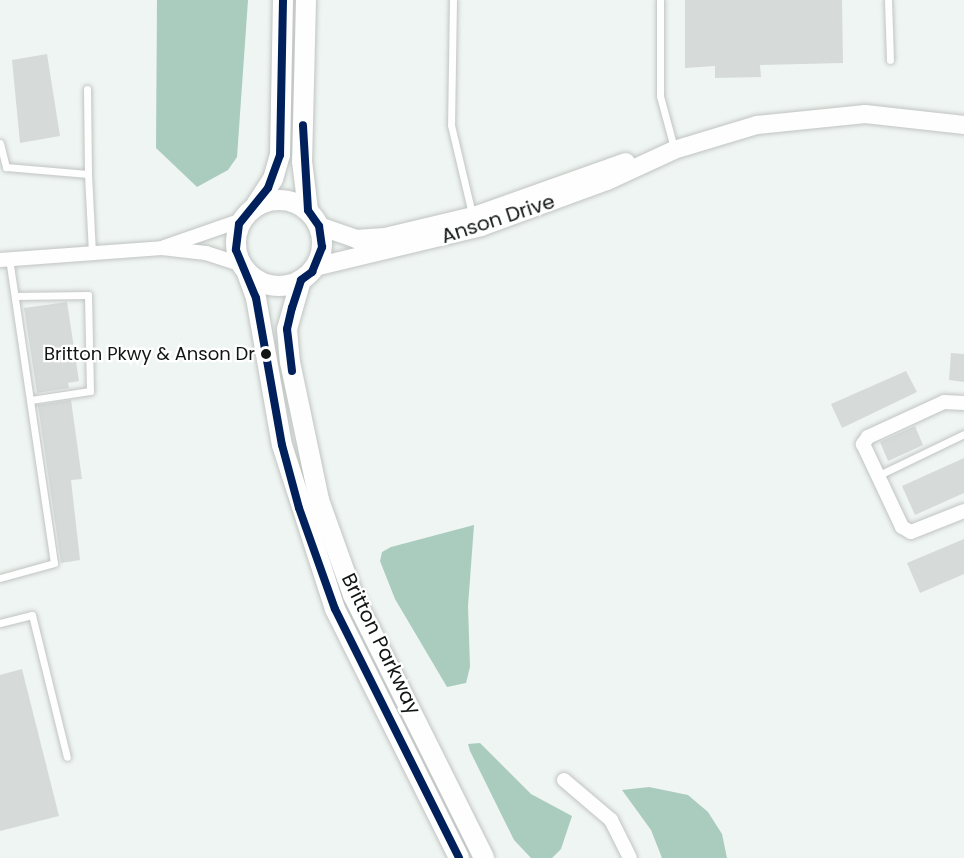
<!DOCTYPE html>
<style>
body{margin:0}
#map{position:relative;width:964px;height:858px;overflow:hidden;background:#eff5f2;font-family:Poppins,sans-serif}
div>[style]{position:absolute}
.water>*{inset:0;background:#aaccbe}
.building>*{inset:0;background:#d6dbd9}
.roads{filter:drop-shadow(0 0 2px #c0c4c2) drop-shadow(0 0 2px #c0c4c2)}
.service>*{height:7px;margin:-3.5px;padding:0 3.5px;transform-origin:3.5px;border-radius:3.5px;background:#fdfefd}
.minor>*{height:14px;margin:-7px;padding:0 7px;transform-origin:7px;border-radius:7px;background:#fdfefd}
.tertiary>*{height:18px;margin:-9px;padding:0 9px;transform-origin:9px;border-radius:9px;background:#fdfefd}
.secondary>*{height:20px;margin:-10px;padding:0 10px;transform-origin:10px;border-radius:10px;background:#fdfefd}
.secondary>.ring{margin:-10px;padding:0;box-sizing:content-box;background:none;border:20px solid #fdfefd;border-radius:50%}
.bus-1>*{height:8px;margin:-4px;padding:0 4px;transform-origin:4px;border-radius:4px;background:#00205b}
.dots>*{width:16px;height:16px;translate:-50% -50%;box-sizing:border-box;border:3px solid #fff;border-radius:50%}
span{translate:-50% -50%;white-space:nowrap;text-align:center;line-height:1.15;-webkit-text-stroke:4.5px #fff;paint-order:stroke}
.bus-label{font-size:18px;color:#111513}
.right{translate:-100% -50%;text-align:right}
.street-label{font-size:20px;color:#111513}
</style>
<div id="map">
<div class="water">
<i style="clip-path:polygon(157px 0,248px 0,237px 157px,228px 170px,197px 187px,156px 148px)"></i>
<i style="clip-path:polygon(474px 525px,468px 606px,470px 667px,466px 683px,447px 687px,395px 599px,380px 561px,382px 552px,391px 547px)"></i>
<i style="clip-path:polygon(480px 743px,531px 794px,572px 816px,561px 849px,552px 858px,531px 858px,514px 840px,470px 751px,468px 744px)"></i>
<i style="clip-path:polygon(649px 787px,688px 795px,708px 812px,722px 834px,727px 858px,662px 858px,651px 830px,622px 790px)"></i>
</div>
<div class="building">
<i style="clip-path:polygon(685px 0,842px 0,843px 63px,760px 65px,761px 77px,715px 78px,715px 66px,685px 68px)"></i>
<i style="clip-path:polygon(47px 54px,60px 136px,20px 143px,12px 60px)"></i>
<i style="clip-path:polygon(67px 302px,79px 381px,68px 383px,69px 388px,37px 393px,24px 308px)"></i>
<i style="clip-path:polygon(951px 353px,964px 354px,964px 382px,949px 380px)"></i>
<i style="clip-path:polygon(906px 371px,917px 392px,842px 428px,831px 404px)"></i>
<i style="clip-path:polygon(71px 400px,82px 479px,71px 480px,80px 560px,61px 563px,38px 405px)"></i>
<i style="clip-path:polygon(915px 426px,923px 445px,888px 461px,880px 442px)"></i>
<i style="clip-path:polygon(964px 458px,964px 493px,915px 515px,902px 486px)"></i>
<i style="clip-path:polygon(964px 539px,964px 574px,920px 593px,907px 563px)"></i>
<i style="clip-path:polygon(22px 669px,59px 816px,0 831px,0 675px)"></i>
</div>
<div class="roads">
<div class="service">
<i style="left:453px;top:0;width:125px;rotate:90.9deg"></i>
<i style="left:451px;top:125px;width:91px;rotate:76.7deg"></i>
<i style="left:660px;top:0;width:96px;rotate:90deg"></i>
<i style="left:660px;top:96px;width:54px;rotate:74.9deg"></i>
<i style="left:888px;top:0;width:60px;rotate:88.1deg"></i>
<i style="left:87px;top:89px;width:85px;rotate:89.3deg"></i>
<i style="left:0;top:143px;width:25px;rotate:76deg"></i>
<i style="left:6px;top:167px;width:82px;rotate:4.9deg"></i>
<i style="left:88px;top:174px;width:79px;rotate:87.1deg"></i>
<i style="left:15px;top:296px;width:73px;rotate:-0.8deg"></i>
<i style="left:88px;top:295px;width:96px;rotate:88.8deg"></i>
<i style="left:90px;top:391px;width:60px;rotate:171.3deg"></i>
<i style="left:877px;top:476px;width:97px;rotate:-25.8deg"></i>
<i style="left:0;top:578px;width:56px;rotate:-15.5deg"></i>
<i style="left:54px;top:563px;width:307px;rotate:-98.4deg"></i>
<i style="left:0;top:623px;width:33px;rotate:-14deg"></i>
<i style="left:32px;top:615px;width:146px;rotate:76.2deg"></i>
</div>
<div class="minor">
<i style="left:164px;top:247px;width:83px;rotate:-19.1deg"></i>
<i style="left:0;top:260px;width:162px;rotate:-4.2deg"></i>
<i style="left:162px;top:248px;width:44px;rotate:6.5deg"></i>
<i style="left:206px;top:253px;width:38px;rotate:18deg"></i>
<i style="left:964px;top:403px;width:20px;rotate:-177deg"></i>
<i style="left:944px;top:402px;width:84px;rotate:155.3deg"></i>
<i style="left:868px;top:437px;width:9px;rotate:126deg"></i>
<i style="left:863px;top:444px;width:92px;rotate:64.8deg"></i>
<i style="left:902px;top:527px;width:10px;rotate:29deg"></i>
<i style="left:911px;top:532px;width:57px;rotate:-21.6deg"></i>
<i style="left:564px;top:780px;width:62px;rotate:40.4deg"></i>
<i style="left:611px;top:820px;width:42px;rotate:63.4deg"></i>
</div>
<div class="tertiary">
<i style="left:319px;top:226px;width:39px;rotate:19deg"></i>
<i style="left:356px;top:239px;width:29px;rotate:-4deg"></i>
<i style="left:385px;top:237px;width:95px;rotate:-13.4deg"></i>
<i style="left:477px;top:215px;width:158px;rotate:-19.6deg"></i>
<i style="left:315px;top:267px;width:171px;rotate:-13.5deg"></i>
<i style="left:481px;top:227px;width:134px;rotate:-20.1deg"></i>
<i style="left:607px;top:181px;width:74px;rotate:-24.8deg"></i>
<i style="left:674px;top:150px;width:87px;rotate:-16.8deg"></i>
<i style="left:757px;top:125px;width:109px;rotate:-5.8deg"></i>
<i style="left:865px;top:114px;width:100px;rotate:6.3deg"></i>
</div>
<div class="secondary">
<i style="left:306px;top:0;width:161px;rotate:91.4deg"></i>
<i style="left:302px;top:161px;width:49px;rotate:83deg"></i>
<i class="ring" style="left:236px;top:200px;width:66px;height:66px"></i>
<i style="left:256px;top:205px;width:31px;rotate:-57deg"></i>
<i style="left:273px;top:179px;width:25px;rotate:-74deg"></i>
<i style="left:280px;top:155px;width:155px;rotate:-88.9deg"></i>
<i style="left:247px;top:273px;width:27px;rotate:70deg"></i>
<i style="left:256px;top:298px;width:149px;rotate:80deg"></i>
<i style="left:282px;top:445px;width:172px;rotate:72.1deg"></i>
<i style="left:335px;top:609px;width:278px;rotate:63.5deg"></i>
<i style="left:301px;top:280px;width:51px;rotate:105.9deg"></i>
<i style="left:287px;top:329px;width:33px;rotate:85deg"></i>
<i style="left:290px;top:362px;width:141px;rotate:78.1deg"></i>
<i style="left:319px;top:500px;width:101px;rotate:70.3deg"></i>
<i style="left:353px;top:595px;width:294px;rotate:63.5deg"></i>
</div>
</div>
<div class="bus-1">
<i style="left:283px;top:0;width:155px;rotate:91.1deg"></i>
<i style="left:280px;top:155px;width:35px;rotate:110deg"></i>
<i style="left:268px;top:188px;width:46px;rotate:128.9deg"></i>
<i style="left:239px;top:224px;width:26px;rotate:97deg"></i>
<i style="left:236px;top:250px;width:52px;rotate:67.4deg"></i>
<i style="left:256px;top:298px;width:149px;rotate:80deg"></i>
<i style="left:282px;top:445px;width:65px;rotate:74.9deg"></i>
<i style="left:299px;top:508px;width:107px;rotate:70.4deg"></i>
<i style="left:335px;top:609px;width:278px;rotate:63.5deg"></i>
<i style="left:292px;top:371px;width:42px;rotate:-96.8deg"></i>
<i style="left:287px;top:329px;width:22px;rotate:-77deg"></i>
<i style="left:292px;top:308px;width:29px;rotate:-72deg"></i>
<i style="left:301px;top:280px;width:14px;rotate:-36deg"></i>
<i style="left:312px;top:272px;width:27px;rotate:-68deg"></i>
<i style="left:322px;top:247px;width:21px;rotate:-98deg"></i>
<i style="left:319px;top:226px;width:19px;rotate:-125deg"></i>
<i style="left:308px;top:210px;width:85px;rotate:-93.4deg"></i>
</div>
<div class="dots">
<i style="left:266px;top:354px;background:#111513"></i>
</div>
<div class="bus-label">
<span class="right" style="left:255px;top:354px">Britton Pkwy &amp; Anson Dr</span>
</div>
<div class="street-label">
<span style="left:498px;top:219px;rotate:-18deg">Anson Drive</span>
<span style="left:381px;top:644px;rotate:64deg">Britton Parkway</span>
</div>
</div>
